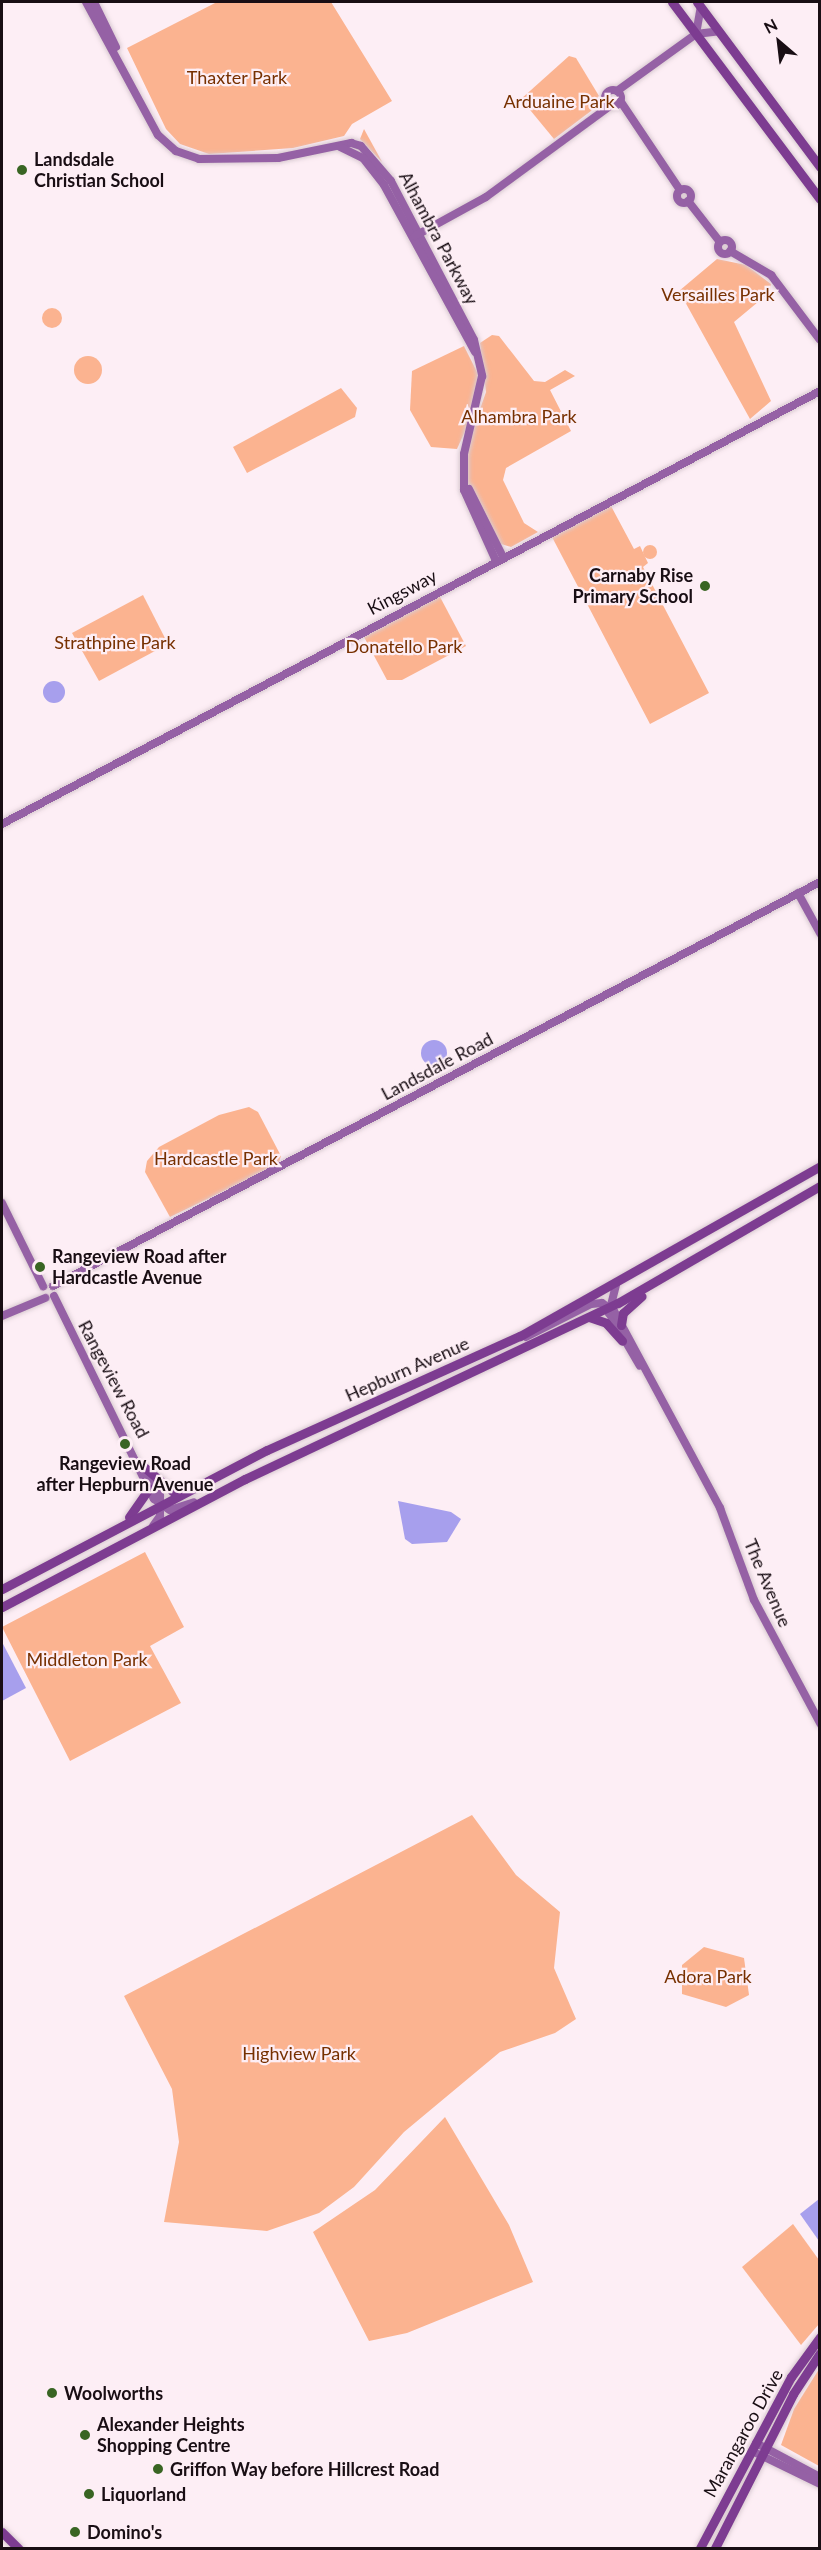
<!DOCTYPE html>
<style>
body{margin:0}
#map{position:relative;width:821px;height:2550px;overflow:hidden;background:#fdeef5;font-family:Lato,sans-serif}
div>[style]{position:absolute}
.green>*{inset:0;background:#fbb390}
.round{border-radius:50%}
.water>*{inset:0;background:#a79fed}
.roads{filter:drop-shadow(0 0 2px #d9cad1) drop-shadow(0 0 2px #d9cad1)}
.secondary>*{height:8px;margin:-4px;padding:0 4px;transform-origin:4px;border-radius:4px;background:#9561a5}
.secondary>.ring{margin:-4px;padding:0;box-sizing:content-box;background:none;border:8px solid #9561a5;border-radius:50%}
.primary>*{height:9px;margin:-4.5px;padding:0 4.5px;transform-origin:4.5px;border-radius:4.5px;background:#7d3c91}
.dots>*{width:16px;height:16px;translate:-50% -50%;box-sizing:border-box;border:3px solid #fdeef5;border-radius:50%}
span{translate:-50% -50%;white-space:nowrap;text-align:center;line-height:1.15;-webkit-text-stroke:4.5px #fdeef5;paint-order:stroke}
.park-label{font-size:18px;color:#773000}
.poi-label{font-size:18px;color:#190e14;font-weight:700}
.left{translate:0 -50%;text-align:left}
.right{translate:-100% -50%;text-align:right}
.street-label{font-size:18px;color:#190e14}
.frame{position:absolute;inset:0;border:3px solid #190e14;pointer-events:none}
.north{position:absolute;left:749px;top:12px;width:60px;height:60px;-webkit-text-stroke:4px #fdeef5;paint-order:stroke;rotate:332deg;font-size:16px;font-weight:700;line-height:24px;text-align:center;color:#190e14}
.north::after{content:'';display:block;margin:auto;width:21px;height:27px;background:#190e14;clip-path:polygon(50% 0,100% 100%,50% 72%,0 100%)}
</style>
<div id="map">
<div class="green">
<i style="clip-path:polygon(217px 2px,331px 2px,392px 101px,352px 124px,344px 136px,293px 148px,209px 154px,180px 144px,166px 129px,127px 48px)"></i>
<i style="clip-path:polygon(569px 56px,576px 58px,599px 96px,591px 111px,554px 139px,521px 99px)"></i>
<i style="clip-path:polygon(364px 129px,381px 160px,382px 162px,360px 139px)"></i>
<i style="clip-path:polygon(717px 259px,746px 265px,771px 284px,770px 292px,734px 322px,771px 401px,750px 419px,679px 291px)"></i>
<i class="round" style="left:42px;top:308px;width:20px;height:20px"></i>
<i style="clip-path:polygon(492px 335px,499px 336px,534px 381px,545px 382px,565px 370px,575px 376px,550px 390px,571px 431px,506px 468px,503px 480px,524px 523px,538px 532px,511px 547px,498px 543px,464px 478px,464px 454px,486px 392px,480px 343px)"></i>
<i style="clip-path:polygon(464px 346px,478px 374px,471px 418px,457px 449px,431px 447px,410px 410px,412px 371px)"></i>
<i class="round" style="left:74px;top:356px;width:28px;height:28px"></i>
<i style="clip-path:polygon(341px 388px,357px 408px,355px 417px,247px 473px,233px 447px)"></i>
<i style="clip-path:polygon(611px 506px,634px 549px,640px 546px,648px 563px,643px 567px,709px 693px,650px 724px,552px 537px)"></i>
<i class="round" style="left:643px;top:545px;width:14px;height:14px"></i>
<i style="clip-path:polygon(143px 595px,168px 644px,99px 681px,72px 633px)"></i>
<i style="clip-path:polygon(439px 595px,466px 646px,402px 680px,387px 680px,364px 637px)"></i>
<i style="clip-path:polygon(249px 1107px,258px 1112px,281px 1156px,278px 1165px,170px 1217px,145px 1172px,147px 1161px,159px 1147px,219px 1115px)"></i>
<i style="clip-path:polygon(145px 1552px,184px 1627px,150px 1646px,181px 1703px,70px 1761px,2px 1627px)"></i>
<i style="clip-path:polygon(472px 1815px,516px 1875px,560px 1912px,554px 1968px,576px 2019px,555px 2033px,500px 2052px,404px 2132px,354px 2187px,319px 2213px,267px 2231px,164px 2222px,179px 2142px,172px 2089px,124px 1996px)"></i>
<i style="clip-path:polygon(704px 1947px,744px 1958px,749px 1995px,726px 2007px,682px 1994px,682px 1965px)"></i>
<i style="clip-path:polygon(445px 2117px,509px 2225px,533px 2282px,407px 2333px,369px 2341px,313px 2232px,375px 2190px)"></i>
<i style="clip-path:polygon(793px 2224px,819px 2260px,819px 2324px,801px 2345px,742px 2267px)"></i>
<i style="clip-path:polygon(819px 2369px,819px 2466px,781px 2445px,794px 2409px)"></i>
</div>
<div class="water">
<i class="round" style="left:43px;top:681px;width:22px;height:22px"></i>
<i class="round" style="left:421px;top:1040px;width:26px;height:26px"></i>
<i style="clip-path:polygon(398px 1501px,451px 1512px,461px 1519px,447px 1542px,412px 1544px,405px 1539px)"></i>
<i style="clip-path:polygon(2px 1642px,26px 1688px,2px 1701px)"></i>
<i style="clip-path:polygon(819px 2199px,820px 2241px,819px 2241px,800px 2214px)"></i>
</div>
<div class="roads">
<div class="secondary">
<i style="left:86px;top:2px;width:151px;rotate:61.6deg"></i>
<i style="left:158px;top:135px;width:24px;rotate:42deg"></i>
<i style="left:176px;top:151px;width:24px;rotate:19deg"></i>
<i style="left:199px;top:159px;width:79px;rotate:-0.7deg"></i>
<i style="left:278px;top:158px;width:75px;rotate:-11.6deg"></i>
<i style="left:351px;top:143px;width:10px;rotate:17deg"></i>
<i style="left:361px;top:146px;width:46px;rotate:49.4deg"></i>
<i style="left:391px;top:181px;width:179px;rotate:62.4deg"></i>
<i style="left:474px;top:340px;width:37px;rotate:77deg"></i>
<i style="left:482px;top:376px;width:80px;rotate:103deg"></i>
<i style="left:464px;top:454px;width:36px;rotate:90deg"></i>
<i style="left:464px;top:490px;width:78px;rotate:65.7deg"></i>
<i style="left:94px;top:2px;width:50px;rotate:63.9deg"></i>
<i style="left:696px;top:34px;width:27px;rotate:-80deg"></i>
<i class="ring" style="left:605px;top:90px;width:8px;height:8px"></i>
<i style="left:617px;top:91px;width:97px;rotate:-35.8deg"></i>
<i style="left:696px;top:34px;width:23px;rotate:-7deg"></i>
<i style="left:621px;top:102px;width:106px;rotate:56.2deg"></i>
<i style="left:340px;top:147px;width:25px;rotate:26deg"></i>
<i style="left:363px;top:158px;width:34px;rotate:52deg"></i>
<i style="left:384px;top:185px;width:190px;rotate:61.4deg"></i>
<i class="ring" style="left:677px;top:189px;width:6px;height:6px"></i>
<i style="left:688px;top:201px;width:52px;rotate:52deg"></i>
<i style="left:415px;top:236px;width:81px;rotate:-28.8deg"></i>
<i style="left:486px;top:197px;width:154px;rotate:-36.3deg"></i>
<i class="ring" style="left:718px;top:240px;width:6px;height:6px"></i>
<i style="left:730px;top:251px;width:48px;rotate:30.3deg"></i>
<i style="left:771px;top:275px;width:81px;rotate:53deg"></i>
<i style="left:469px;top:489px;width:76px;rotate:63.4deg"></i>
<i style="left:2px;top:824px;width:926px;rotate:-27.89deg"></i>
<i style="left:798px;top:893px;width:46px;rotate:61.2deg"></i>
<i style="left:2px;top:1203px;width:93px;rotate:63.7deg"></i>
<i style="left:616px;top:1285px;width:29px;rotate:104deg"></i>
<i style="left:609px;top:1313px;width:61px;rotate:59.7deg"></i>
<i style="left:53px;top:1286px;width:867px;rotate:-27.78deg"></i>
<i style="left:54px;top:1296px;width:226px;rotate:63.8deg"></i>
<i style="left:154px;top:1499px;width:19px;rotate:35deg"></i>
<i style="left:170px;top:1510px;width:25px;rotate:-18deg"></i>
<i style="left:2px;top:1316px;width:47px;rotate:-22.7deg"></i>
<i style="left:526px;top:1337px;width:73px;rotate:-26.9deg"></i>
<i style="left:591px;top:1304px;width:11px;rotate:-5deg"></i>
<i style="left:602px;top:1303px;width:14px;rotate:34deg"></i>
<i style="left:614px;top:1311px;width:224px;rotate:61.7deg"></i>
<i style="left:720px;top:1508px;width:98px;rotate:69.7deg"></i>
<i style="left:754px;top:1600px;width:140px;rotate:61.8deg"></i>
<i style="left:148px;top:1475px;width:24px;rotate:60deg"></i>
<i style="left:160px;top:1496px;width:20px;rotate:90deg"></i>
<i style="left:160px;top:1516px;width:12px;rotate:125deg"></i>
<i style="left:756px;top:2443px;width:72px;rotate:28deg"></i>
<i style="left:752px;top:2451px;width:76px;rotate:25.9deg"></i>
</div>
<div class="primary">
<i style="left:672px;top:2px;width:246px;rotate:53.1deg"></i>
<i style="left:697px;top:2px;width:206px;rotate:53.3deg"></i>
<i style="left:589px;top:1317px;width:18px;rotate:19deg"></i>
<i style="left:606px;top:1323px;width:24px;rotate:48deg"></i>
<i style="left:621px;top:1325px;width:12px;rotate:-81deg"></i>
<i style="left:623px;top:1313px;width:25px;rotate:-42deg"></i>
<i style="left:144px;top:1467px;width:43px;rotate:40.3deg"></i>
<i style="left:129px;top:1517px;width:35px;rotate:-55deg"></i>
<i style="left:2px;top:1589px;width:299px;rotate:-27.7deg"></i>
<i style="left:267px;top:1450px;width:277px;rotate:-24.3deg"></i>
<i style="left:520px;top:1336px;width:345px;rotate:-29.5deg"></i>
<i style="left:2px;top:1607px;width:275px;rotate:-27.8deg"></i>
<i style="left:245px;top:1479px;width:412px;rotate:-25.3deg"></i>
<i style="left:618px;top:1303px;width:233px;rotate:-30.1deg"></i>
<i style="left:2px;top:2532px;width:23px;rotate:45deg"></i>
<i style="left:700px;top:2548px;width:194px;rotate:-62deg"></i>
<i style="left:791px;top:2377px;width:49px;rotate:-54.1deg"></i>
<i style="left:715px;top:2548px;width:173px;rotate:-63.1deg"></i>
<i style="left:793px;top:2394px;width:49px;rotate:-56.6deg"></i>
</div>
</div>
<div class="dots">
<i style="left:22px;top:170px;background:#396523"></i>
<i style="left:705px;top:586px;background:#396523"></i>
<i style="left:40px;top:1267px;background:#396523"></i>
<i style="left:125px;top:1444px;background:#396523"></i>
<i style="left:52px;top:2393px;background:#396523"></i>
<i style="left:85px;top:2435px;background:#396523"></i>
<i style="left:158px;top:2469px;background:#396523"></i>
<i style="left:89px;top:2494px;background:#396523"></i>
<i style="left:75px;top:2532px;background:#396523"></i>
</div>
<div class="park-label">
<span style="left:237px;top:77px">Thaxter Park</span>
<span style="left:559px;top:101px">Arduaine Park</span>
<span style="left:718px;top:294px">Versailles Park</span>
<span style="left:519px;top:416px">Alhambra Park</span>
<span style="left:115px;top:642px">Strathpine Park</span>
<span style="left:404px;top:646px">Donatello Park</span>
<span style="left:216px;top:1158px">Hardcastle Park</span>
<span style="left:87px;top:1659px">Middleton Park</span>
<span style="left:708px;top:1976px">Adora Park</span>
<span style="left:299px;top:2053px">Highview Park</span>
</div>
<div class="poi-label">
<span class="left" style="left:34px;top:170px">Landsdale<br>Christian School</span>
<span class="right" style="left:693px;top:586px">Carnaby Rise<br>Primary School</span>
<span class="left" style="left:52px;top:1267px">Rangeview Road after<br>Hardcastle Avenue</span>
<span style="left:125px;top:1474px">Rangeview Road<br>after Hepburn Avenue</span>
<span class="left" style="left:64px;top:2393px">Woolworths</span>
<span class="left" style="left:97px;top:2435px">Alexander Heights<br>Shopping Centre</span>
<span class="left" style="left:170px;top:2469px">Griffon Way before Hillcrest Road</span>
<span class="left" style="left:101px;top:2494px">Liquorland</span>
<span class="left" style="left:87px;top:2532px">Domino's</span>
</div>
<div class="street-label">
<span style="left:439px;top:238px;rotate:62deg">Alhambra Parkway</span>
<span style="left:402px;top:592px;rotate:-28deg">Kingsway</span>
<span style="left:437px;top:1066px;rotate:-28deg">Landsdale Road</span>
<span style="left:407px;top:1369px;rotate:-24deg">Hepburn Avenue</span>
<span style="left:114px;top:1379px;rotate:62deg">Rangeview Road</span>
<span style="left:768px;top:1583px;rotate:67deg">The Avenue</span>
<span style="left:743px;top:2433px;rotate:-61deg">Marangaroo Drive</span>
</div>
<div class="frame"></div>
<div class="north">N</div>
</div>
